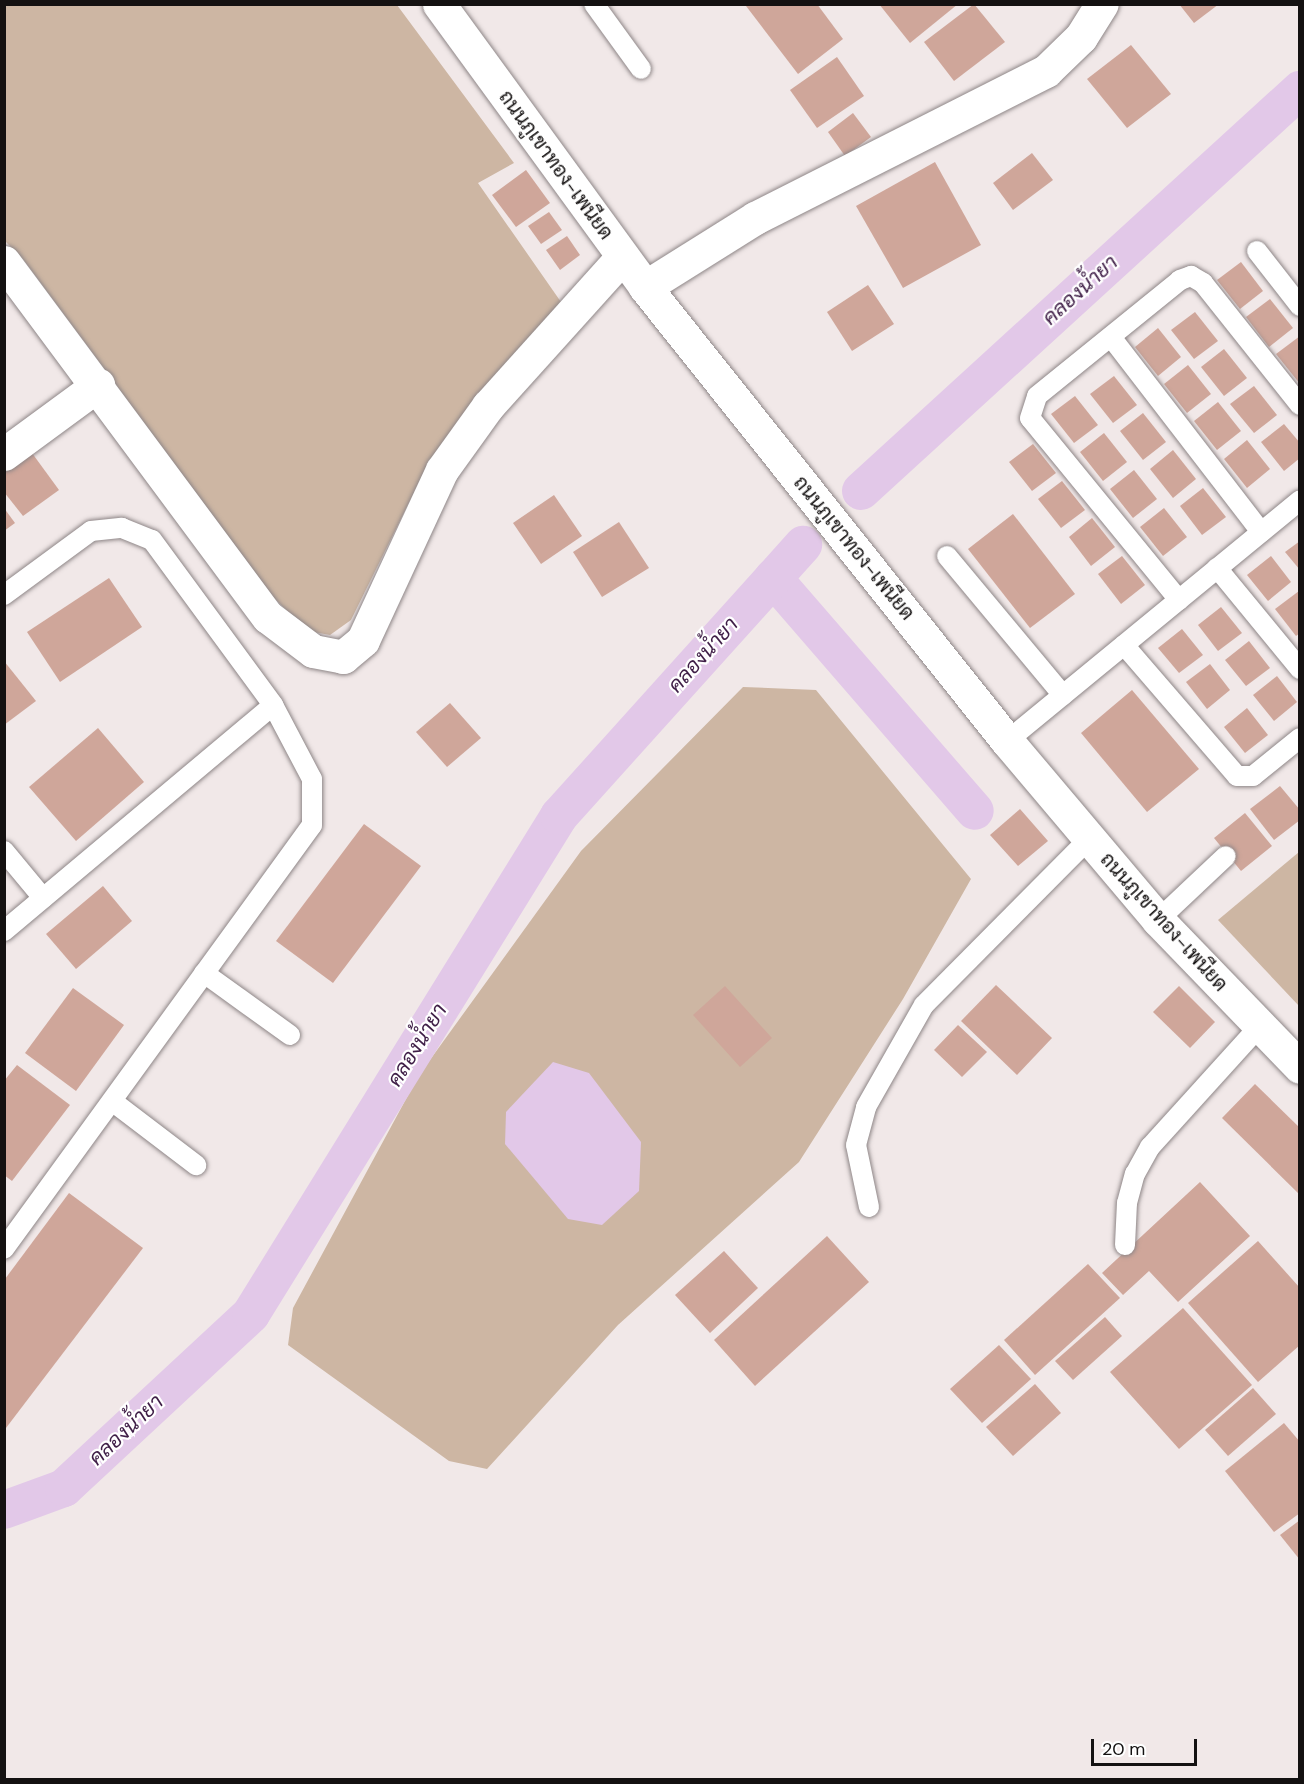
<!DOCTYPE html>
<meta charset="utf-8">
<style>
body{margin:0}
#map{position:relative;width:1304px;height:1784px;overflow:hidden;background:#f1e8e8;font-family:"DM Sans",Sarabun,sans-serif}
div>[style]{position:absolute}
.green>*{inset:0;background:#cdb6a3}
.water>*{inset:0;background:#e2c8e8}
.canal>*{height:38px;margin:-19px;padding:0 19px;transform-origin:19px;border-radius:19px;background:#e2c8e8}
.building>*{inset:0;background:#cfa69a}
.roads{filter:drop-shadow(0 0 2px #8e8687) drop-shadow(0 0 2px #8e8687)}
.service>*{height:20px;margin:-10px;padding:0 10px;transform-origin:10px;border-radius:10px;background:#fff}
.minor>*{height:33px;margin:-16.5px;padding:0 16.5px;transform-origin:16.5px;border-radius:16.5px;background:#fff}
.secondary>*{height:33px;margin:-16.5px;padding:0 16.5px;transform-origin:16.5px;border-radius:16.5px;background:#fff}
span{translate:-50% -50%;white-space:nowrap;text-align:center;line-height:1.15;-webkit-text-stroke:4.5px #fff;paint-order:stroke}
.street-label{font-size:20px;color:#141111}
.water-label{font-size:21px;color:#3f1e47;font-style:italic}
.frame{position:absolute;inset:0;border:6px solid #141111;pointer-events:none}
.scale{position:absolute;left:1091px;top:1739px;width:106px;height:27px;box-sizing:border-box;border:3px solid #141111;border-top:0;padding-left:8px;font-size:18px;line-height:21px;white-space:nowrap;color:#141111;-webkit-text-stroke:4px #fff;paint-order:stroke}
</style>
<div id="map">
<div class="green">
<i style="clip-path:polygon(4px 5px,397px 5px,514px 163px,478px 183px,561px 302px,427px 466px,351px 620px,330px 635px,308px 631px,274px 598px,23px 259px,5px 241px)"></i>
<i style="clip-path:polygon(743px 687px,816px 690px,971px 879px,903px 999px,799px 1162px,618px 1325px,487px 1469px,449px 1461px,288px 1345px,293px 1308px,419px 1075px,581px 851px)"></i>
<i style="clip-path:polygon(1299px 852px,1299px 1006px,1218px 920px)"></i>
</div>
<div class="water">
<i style="clip-path:polygon(553px 1062px,589px 1073px,641px 1142px,639px 1191px,602px 1225px,568px 1219px,505px 1144px,506px 1112px)"></i>
</div>
<div class="canal">
<i style="left:861px;top:491px;width:595px;rotate:-42.41deg"></i>
<i style="left:773px;top:578px;width:308px;rotate:49.1deg"></i>
<i style="left:4px;top:1510px;width:64px;rotate:-20.1deg"></i>
<i style="left:64px;top:1488px;width:255px;rotate:-42.9deg"></i>
<i style="left:251px;top:1314px;width:586px;rotate:-58.26deg"></i>
<i style="left:559px;top:816px;width:365px;rotate:-48deg"></i>
</div>
<div class="building">
<i style="clip-path:polygon(817px 4px,843px 39px,798px 74px,746px 6px)"></i>
<i style="clip-path:polygon(879px 4px,958px 4px,910px 43px)"></i>
<i style="clip-path:polygon(974px 4px,1005px 42px,954px 81px,924px 42px)"></i>
<i style="clip-path:polygon(1179px 4px,1219px 4px,1194px 23px)"></i>
<i style="clip-path:polygon(1131px 45px,1171px 94px,1127px 128px,1087px 79px)"></i>
<i style="clip-path:polygon(837px 57px,864px 96px,817px 128px,790px 90px)"></i>
<i style="clip-path:polygon(853px 113px,871px 137px,845px 156px,828px 132px)"></i>
<i style="clip-path:polygon(1032px 153px,1053px 180px,1013px 210px,993px 183px)"></i>
<i style="clip-path:polygon(935px 162px,981px 245px,903px 288px,856px 206px)"></i>
<i style="clip-path:polygon(526px 170px,550px 203px,516px 227px,492px 195px)"></i>
<i style="clip-path:polygon(549px 212px,562px 230px,541px 244px,528px 226px)"></i>
<i style="clip-path:polygon(567px 236px,580px 255px,560px 270px,546px 250px)"></i>
<i style="clip-path:polygon(1241px 262px,1263px 291px,1240px 309px,1217px 280px)"></i>
<i style="clip-path:polygon(868px 285px,894px 324px,852px 351px,827px 312px)"></i>
<i style="clip-path:polygon(1270px 299px,1293px 328px,1269px 347px,1246px 317px)"></i>
<i style="clip-path:polygon(1195px 312px,1218px 341px,1194px 359px,1171px 330px)"></i>
<i style="clip-path:polygon(1158px 328px,1181px 357px,1158px 376px,1135px 347px)"></i>
<i style="clip-path:polygon(1300px 336px,1300px 384px,1276px 354px)"></i>
<i style="clip-path:polygon(1224px 349px,1247px 378px,1224px 396px,1201px 367px)"></i>
<i style="clip-path:polygon(1188px 365px,1211px 394px,1187px 413px,1164px 384px)"></i>
<i style="clip-path:polygon(1114px 376px,1137px 405px,1113px 423px,1090px 394px)"></i>
<i style="clip-path:polygon(1254px 386px,1277px 415px,1254px 433px,1230px 404px)"></i>
<i style="clip-path:polygon(1075px 396px,1098px 425px,1074px 443px,1051px 414px)"></i>
<i style="clip-path:polygon(1218px 402px,1241px 431px,1217px 450px,1194px 421px)"></i>
<i style="clip-path:polygon(1143px 413px,1166px 442px,1143px 460px,1120px 431px)"></i>
<i style="clip-path:polygon(1284px 424px,1300px 443px,1300px 458px,1284px 471px,1261px 442px)"></i>
<i style="clip-path:polygon(1104px 433px,1127px 462px,1103px 481px,1080px 452px)"></i>
<i style="clip-path:polygon(1247px 440px,1270px 469px,1247px 488px,1224px 459px)"></i>
<i style="clip-path:polygon(1033px 444px,1056px 473px,1032px 491px,1009px 462px)"></i>
<i style="clip-path:polygon(1173px 450px,1196px 479px,1173px 498px,1150px 469px)"></i>
<i style="clip-path:polygon(32px 453px,59px 490px,23px 516px,4px 492px,4px 473px)"></i>
<i style="clip-path:polygon(1134px 470px,1157px 499px,1133px 518px,1110px 489px)"></i>
<i style="clip-path:polygon(1062px 481px,1085px 510px,1061px 528px,1038px 499px)"></i>
<i style="clip-path:polygon(1203px 488px,1226px 517px,1202px 535px,1180px 506px)"></i>
<i style="clip-path:polygon(554px 495px,582px 536px,541px 564px,513px 523px)"></i>
<i style="clip-path:polygon(4px 508px,15px 523px,4px 531px)"></i>
<i style="clip-path:polygon(1164px 508px,1187px 537px,1163px 556px,1140px 527px)"></i>
<i style="clip-path:polygon(1013px 514px,1075px 594px,1030px 628px,968px 549px)"></i>
<i style="clip-path:polygon(1092px 518px,1115px 547px,1091px 566px,1069px 537px)"></i>
<i style="clip-path:polygon(619px 522px,649px 568px,602px 597px,573px 552px)"></i>
<i style="clip-path:polygon(1300px 541px,1300px 570px,1285px 552px)"></i>
<i style="clip-path:polygon(1122px 556px,1145px 585px,1121px 604px,1098px 574px)"></i>
<i style="clip-path:polygon(1271px 556px,1291px 582px,1268px 601px,1247px 575px)"></i>
<i style="clip-path:polygon(109px 578px,142px 627px,60px 682px,27px 632px)"></i>
<i style="clip-path:polygon(1299px 591px,1300px 633px,1296px 636px,1275px 609px)"></i>
<i style="clip-path:polygon(1221px 607px,1242px 633px,1218px 651px,1198px 625px)"></i>
<i style="clip-path:polygon(1182px 629px,1203px 655px,1179px 673px,1158px 648px)"></i>
<i style="clip-path:polygon(1249px 641px,1270px 668px,1246px 686px,1225px 660px)"></i>
<i style="clip-path:polygon(4px 661px,36px 701px,4px 725px)"></i>
<i style="clip-path:polygon(1210px 664px,1230px 690px,1207px 709px,1186px 682px)"></i>
<i style="clip-path:polygon(1277px 676px,1297px 702px,1274px 721px,1253px 695px)"></i>
<i style="clip-path:polygon(1132px 690px,1199px 769px,1147px 812px,1081px 733px)"></i>
<i style="clip-path:polygon(450px 703px,481px 738px,447px 767px,416px 732px)"></i>
<i style="clip-path:polygon(1247px 708px,1268px 735px,1245px 753px,1224px 727px)"></i>
<i style="clip-path:polygon(98px 728px,144px 782px,76px 841px,29px 787px)"></i>
<i style="clip-path:polygon(1280px 786px,1300px 810px,1300px 820px,1274px 840px,1250px 809px)"></i>
<i style="clip-path:polygon(1020px 809px,1048px 841px,1018px 866px,990px 835px)"></i>
<i style="clip-path:polygon(1245px 813px,1272px 846px,1241px 871px,1214px 838px)"></i>
<i style="clip-path:polygon(364px 824px,421px 866px,333px 983px,276px 941px)"></i>
<i style="clip-path:polygon(103px 886px,132px 921px,76px 969px,46px 934px)"></i>
<i style="clip-path:polygon(996px 985px,1052px 1038px,1017px 1075px,961px 1021px)"></i>
<i style="clip-path:polygon(725px 986px,772px 1038px,740px 1067px,693px 1015px)"></i>
<i style="clip-path:polygon(1179px 986px,1215px 1022px,1190px 1048px,1153px 1012px)"></i>
<i style="clip-path:polygon(73px 988px,124px 1025px,76px 1091px,25px 1053px)"></i>
<i style="clip-path:polygon(958px 1025px,987px 1052px,962px 1077px,934px 1050px)"></i>
<i style="clip-path:polygon(17px 1065px,70px 1105px,12px 1181px,4px 1175px,4px 1081px)"></i>
<i style="clip-path:polygon(1255px 1084px,1300px 1128px,1300px 1195px,1222px 1118px)"></i>
<i style="clip-path:polygon(1200px 1182px,1250px 1236px,1178px 1302px,1149px 1271px,1123px 1295px,1102px 1273px)"></i>
<i style="clip-path:polygon(69px 1193px,143px 1248px,6px 1428px,5px 1279px)"></i>
<i style="clip-path:polygon(827px 1236px,869px 1282px,755px 1386px,714px 1340px)"></i>
<i style="clip-path:polygon(1258px 1241px,1300px 1288px,1300px 1345px,1258px 1382px,1188px 1303px)"></i>
<i style="clip-path:polygon(724px 1251px,758px 1288px,710px 1333px,675px 1295px)"></i>
<i style="clip-path:polygon(1088px 1264px,1120px 1298px,1035px 1375px,1004px 1340px)"></i>
<i style="clip-path:polygon(1183px 1308px,1252px 1385px,1179px 1449px,1110px 1372px)"></i>
<i style="clip-path:polygon(1105px 1317px,1122px 1336px,1073px 1380px,1055px 1361px)"></i>
<i style="clip-path:polygon(999px 1345px,1031px 1379px,982px 1423px,950px 1389px)"></i>
<i style="clip-path:polygon(1035px 1384px,1061px 1413px,1013px 1456px,986px 1427px)"></i>
<i style="clip-path:polygon(1253px 1388px,1276px 1414px,1228px 1456px,1205px 1430px)"></i>
<i style="clip-path:polygon(1284px 1423px,1300px 1442px,1300px 1513px,1274px 1532px,1225px 1471px)"></i>
<i style="clip-path:polygon(1300px 1520px,1300px 1560px,1280px 1535px)"></i>
</div>
<div class="roads">
<div class="service">
<i style="left:594px;top:4px;width:80px;rotate:54.1deg"></i>
<i style="left:1257px;top:251px;width:70px;rotate:52deg"></i>
<i style="left:1111px;top:337px;width:246px;rotate:52.4deg"></i>
<i style="left:947px;top:556px;width:181px;rotate:50.2deg"></i>
<i style="left:1217px;top:568px;width:131px;rotate:50.6deg"></i>
<i style="left:4px;top:595px;width:108px;rotate:-36.3deg"></i>
<i style="left:91px;top:531px;width:31px;rotate:-6deg"></i>
<i style="left:122px;top:528px;width:32px;rotate:22deg"></i>
<i style="left:152px;top:540px;width:205px;rotate:53.7deg"></i>
<i style="left:273px;top:705px;width:84px;rotate:62.2deg"></i>
<i style="left:312px;top:779px;width:46px;rotate:90deg"></i>
<i style="left:312px;top:825px;width:524px;rotate:126deg"></i>
<i style="left:1179px;top:600px;width:235px;rotate:-129.3deg"></i>
<i style="left:1030px;top:418px;width:23px;rotate:-72deg"></i>
<i style="left:1037px;top:396px;width:184px;rotate:-39deg"></i>
<i style="left:1180px;top:280px;width:12px;rotate:-20deg"></i>
<i style="left:1191px;top:276px;width:14px;rotate:30deg"></i>
<i style="left:1203px;top:283px;width:156px;rotate:51.5deg"></i>
<i style="left:1124px;top:645px;width:173px;rotate:49.2deg"></i>
<i style="left:1237px;top:776px;width:16px"></i>
<i style="left:1253px;top:776px;width:60px;rotate:-39deg"></i>
<i style="left:1007px;top:741px;width:379px;rotate:-39.4deg"></i>
<i style="left:4px;top:851px;width:61px;rotate:50.3deg"></i>
<i style="left:1158px;top:920px;width:93px;rotate:-43.3deg"></i>
<i style="left:4px;top:931px;width:351px;rotate:-40deg"></i>
<i style="left:204px;top:973px;width:106px;rotate:35.8deg"></i>
<i style="left:112px;top:1101px;width:106px;rotate:37.3deg"></i>
<i style="left:869px;top:1207px;width:63px;rotate:-101.8deg"></i>
<i style="left:856px;top:1145px;width:39px;rotate:-75deg"></i>
<i style="left:866px;top:1107px;width:117px;rotate:-60.4deg"></i>
<i style="left:924px;top:1005px;width:235px;rotate:-45.2deg"></i>
<i style="left:1125px;top:1245px;width:42px;rotate:-87.3deg"></i>
<i style="left:1127px;top:1203px;width:30px;rotate:-75deg"></i>
<i style="left:1135px;top:1174px;width:31px;rotate:-61deg"></i>
<i style="left:1150px;top:1147px;width:162px;rotate:-47.8deg"></i>
</div>
<div class="minor">
<i style="left:4px;top:262px;width:442px;rotate:53.4deg"></i>
<i style="left:268px;top:617px;width:56px;rotate:37.1deg"></i>
<i style="left:313px;top:651px;width:31px;rotate:11deg"></i>
<i style="left:343px;top:657px;width:26px;rotate:-40deg"></i>
<i style="left:363px;top:640px;width:187px;rotate:-65.1deg"></i>
<i style="left:442px;top:470px;width:79px;rotate:-54.3deg"></i>
<i style="left:488px;top:406px;width:200px;rotate:-48deg"></i>
<i style="left:645px;top:287px;width:130px;rotate:-32.1deg"></i>
<i style="left:755px;top:218px;width:326px;rotate:-26.8deg"></i>
<i style="left:1046px;top:71px;width:49px;rotate:-44.2deg"></i>
<i style="left:1081px;top:37px;width:39px;rotate:-58deg"></i>
<i style="left:4px;top:454px;width:117px;rotate:-36.3deg"></i>
</div>
<div class="secondary">
<i style="left:439px;top:4px;width:350px;rotate:53.9deg"></i>
<i style="left:645px;top:287px;width:581px;rotate:51.43deg"></i>
<i style="left:1007px;top:741px;width:234px;rotate:49.8deg"></i>
<i style="left:1158px;top:920px;width:204px;rotate:46deg"></i>
</div>
</div>
<div class="street-label">
<span style="left:556px;top:165px;rotate:54deg">ถนนภูเขาทอง-เพนียด</span>
<span style="left:854px;top:548px;rotate:51deg">ถนนภูเขาทอง-เพนียด</span>
<span style="left:1164px;top:922px;rotate:48deg">ถนนภูเขาทอง-เพนียด</span>
</div>
<div class="water-label">
<span style="left:1080px;top:290px;rotate:-42deg">คลองน้ำยา</span>
<span style="left:703px;top:655px;rotate:-48deg">คลองน้ำยา</span>
<span style="left:417px;top:1045px;rotate:-58deg">คลองน้ำยา</span>
<span style="left:126px;top:1430px;rotate:-43deg">คลองน้ำยา</span>
</div>
<div class="frame"></div>
<div class="scale">20 m</div>
</div>
